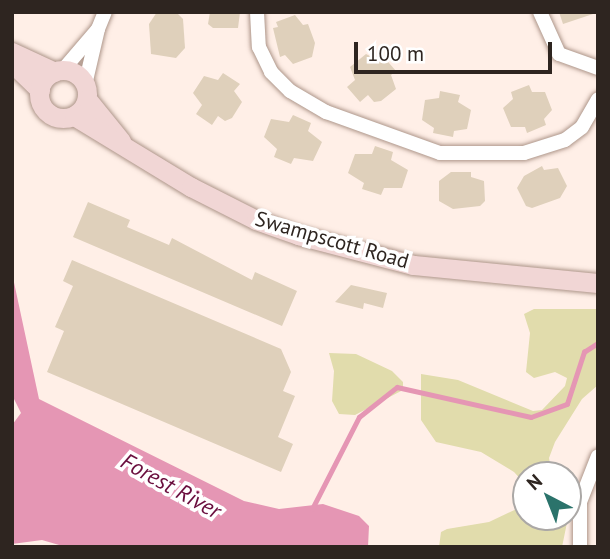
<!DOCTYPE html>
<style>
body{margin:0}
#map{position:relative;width:610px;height:559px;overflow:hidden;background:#ffefe7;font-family:"PT Sans",sans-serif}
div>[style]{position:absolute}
.green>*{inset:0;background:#e1dcac}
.water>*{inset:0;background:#e596b4}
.stream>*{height:4.5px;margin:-2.25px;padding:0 2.25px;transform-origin:2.25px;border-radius:2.25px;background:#e596b4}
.building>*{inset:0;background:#dfd0bb}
.roads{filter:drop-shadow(0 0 2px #ae968a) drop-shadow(0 0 2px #ae968a)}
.street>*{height:14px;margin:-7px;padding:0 7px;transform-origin:7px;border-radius:7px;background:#fff}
.secondary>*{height:19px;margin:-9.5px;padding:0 9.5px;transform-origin:9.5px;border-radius:9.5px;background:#f1d6d5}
.secondary>.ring{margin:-9.5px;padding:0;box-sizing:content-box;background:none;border:19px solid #f1d6d5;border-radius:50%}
span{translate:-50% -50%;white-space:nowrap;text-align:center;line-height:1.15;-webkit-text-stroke:7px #fff;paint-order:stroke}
.street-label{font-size:21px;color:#2e2520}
.water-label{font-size:23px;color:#6a0e3e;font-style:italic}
.frame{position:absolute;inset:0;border:14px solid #2e2520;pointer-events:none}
.north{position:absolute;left:512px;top:461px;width:70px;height:70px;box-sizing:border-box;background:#fff;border:2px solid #aba8a6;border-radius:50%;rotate:318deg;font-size:19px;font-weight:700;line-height:28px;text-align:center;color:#2e2520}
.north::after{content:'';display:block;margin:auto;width:24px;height:32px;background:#2b736b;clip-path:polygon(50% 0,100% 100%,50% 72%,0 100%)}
.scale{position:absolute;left:354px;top:42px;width:198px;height:32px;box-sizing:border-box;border:4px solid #2e2520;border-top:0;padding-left:9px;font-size:21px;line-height:24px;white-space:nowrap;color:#2e2520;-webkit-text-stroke:5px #fff;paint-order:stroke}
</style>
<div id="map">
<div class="green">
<i style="clip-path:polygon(534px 309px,598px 309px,598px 385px,582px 399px,555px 442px,549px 458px,552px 475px,526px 475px,526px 485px,514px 472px,481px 452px,436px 442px,421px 420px,421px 374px,458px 380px,533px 411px,542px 410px,565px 386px,567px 378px,555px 372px,534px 378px,526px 372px,530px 333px,524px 314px)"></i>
<i style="clip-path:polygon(329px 353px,356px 354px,392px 371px,403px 382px,403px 390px,355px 415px,339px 414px,332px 401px,334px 371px)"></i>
<i style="clip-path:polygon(568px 495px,569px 513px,562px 547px,439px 547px,441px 532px,447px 529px,489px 522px,523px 506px,526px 500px,526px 517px,568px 517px)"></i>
</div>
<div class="water">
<i style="clip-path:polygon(12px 273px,39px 399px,244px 501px,279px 509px,323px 504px,359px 516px,369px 526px,368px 547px,66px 547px,42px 540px,12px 544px,12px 425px,21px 413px,12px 395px)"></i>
</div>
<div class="stream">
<i style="left:312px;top:509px;width:103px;rotate:-62.9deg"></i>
<i style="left:359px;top:417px;width:48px;rotate:-38.3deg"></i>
<i style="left:397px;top:387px;width:137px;rotate:12.6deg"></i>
<i style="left:531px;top:417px;width:38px;rotate:-20deg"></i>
<i style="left:567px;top:404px;width:55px;rotate:-71.9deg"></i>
<i style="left:584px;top:352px;width:17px;rotate:-33deg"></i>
</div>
<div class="building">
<i style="clip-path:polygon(157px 12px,178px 14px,183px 19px,185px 48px,176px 58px,151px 54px,149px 24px)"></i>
<i style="clip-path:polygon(210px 12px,240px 12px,238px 28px,213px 28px,208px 24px)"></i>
<i style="clip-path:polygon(559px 12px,593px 12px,593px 14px,563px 24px)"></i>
<i style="clip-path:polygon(295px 15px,303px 25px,308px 24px,315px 43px,312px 57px,293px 64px,285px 55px,280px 57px,273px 28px,278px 27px,276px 22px)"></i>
<i style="clip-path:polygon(366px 54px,378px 60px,383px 56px,396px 71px,391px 75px,396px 89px,381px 101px,374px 102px,368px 95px,360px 102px,347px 87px,355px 80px,350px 67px)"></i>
<i style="clip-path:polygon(223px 73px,240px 84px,234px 91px,242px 102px,232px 118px,225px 121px,218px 116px,212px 125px,196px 114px,202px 105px,193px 93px,204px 76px,218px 80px)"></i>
<i style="clip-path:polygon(529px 85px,532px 92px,545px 92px,552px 110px,544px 119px,546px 125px,527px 133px,525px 127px,511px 127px,503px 108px,513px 99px,511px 92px)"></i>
<i style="clip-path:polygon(440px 91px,460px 95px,458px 102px,471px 110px,467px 129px,454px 131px,453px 137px,433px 133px,434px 128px,422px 120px,425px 100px,439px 98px)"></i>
<i style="clip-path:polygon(293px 115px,311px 123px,308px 131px,322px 142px,313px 161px,294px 158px,291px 164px,274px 157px,277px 149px,264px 137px,271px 119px,289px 122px)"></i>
<i style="clip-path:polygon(375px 146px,393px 152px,391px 160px,408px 170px,402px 188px,384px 188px,381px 195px,362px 189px,364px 183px,348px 173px,355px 154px,372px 154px)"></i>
<i style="clip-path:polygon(542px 166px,544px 170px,558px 168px,567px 186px,560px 198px,532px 208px,526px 206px,517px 188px,524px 176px)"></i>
<i style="clip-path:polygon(451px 172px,471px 172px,471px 177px,484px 181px,485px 201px,480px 206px,453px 209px,439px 201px,439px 181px)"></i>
<i style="clip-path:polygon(88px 202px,130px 220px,127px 227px,169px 245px,172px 238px,252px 280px,255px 272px,297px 291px,282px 326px,73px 237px)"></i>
<i style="clip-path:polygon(72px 260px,281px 349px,291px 372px,283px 391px,295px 396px,278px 437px,293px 444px,281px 472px,47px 372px,64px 331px,55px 327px,73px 286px,63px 281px)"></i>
<i style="clip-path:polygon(351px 285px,387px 293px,383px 308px,364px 303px,363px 309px,335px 302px)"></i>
</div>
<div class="roads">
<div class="street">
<i style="left:257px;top:12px;width:35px;rotate:87deg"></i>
<i style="left:259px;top:47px;width:28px;rotate:64deg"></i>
<i style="left:271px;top:72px;width:27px;rotate:45deg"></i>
<i style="left:290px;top:91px;width:42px;rotate:30.3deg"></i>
<i style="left:326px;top:112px;width:121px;rotate:19.8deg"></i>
<i style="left:440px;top:153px;width:84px"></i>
<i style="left:524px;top:153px;width:43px;rotate:-17.6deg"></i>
<i style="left:565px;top:140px;width:21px;rotate:-37deg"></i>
<i style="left:582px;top:127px;width:32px;rotate:-60deg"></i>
<i style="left:540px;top:12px;width:46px;rotate:65.7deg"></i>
<i style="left:559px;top:54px;width:41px;rotate:19.7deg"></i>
<i style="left:62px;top:71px;width:55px;rotate:-49.4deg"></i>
<i style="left:98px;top:29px;width:18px;rotate:-68deg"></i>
<i style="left:85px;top:85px;width:57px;rotate:-76.9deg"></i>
<i style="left:580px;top:547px;width:45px;rotate:-90deg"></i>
<i style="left:580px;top:502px;width:49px;rotate:-68.6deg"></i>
</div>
<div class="secondary">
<i style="left:12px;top:52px;width:47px;rotate:24.9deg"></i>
<i style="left:12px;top:63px;width:39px;rotate:44deg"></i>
<i class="ring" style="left:39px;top:70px;width:29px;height:29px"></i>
<i style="left:87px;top:99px;width:54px;rotate:51deg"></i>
<i style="left:74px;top:116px;width:137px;rotate:31.3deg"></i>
<i style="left:191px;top:187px;width:73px;rotate:26.9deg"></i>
<i style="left:256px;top:220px;width:45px;rotate:19.7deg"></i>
<i style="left:298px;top:235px;width:119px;rotate:14.6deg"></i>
<i style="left:413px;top:265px;width:186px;rotate:5.6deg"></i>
</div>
</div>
<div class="street-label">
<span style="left:332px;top:240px;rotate:16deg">Swampscott Road</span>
</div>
<div class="water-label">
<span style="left:171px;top:486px;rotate:29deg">Forest River</span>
</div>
<div class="frame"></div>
<div class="north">N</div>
<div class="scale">100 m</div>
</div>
